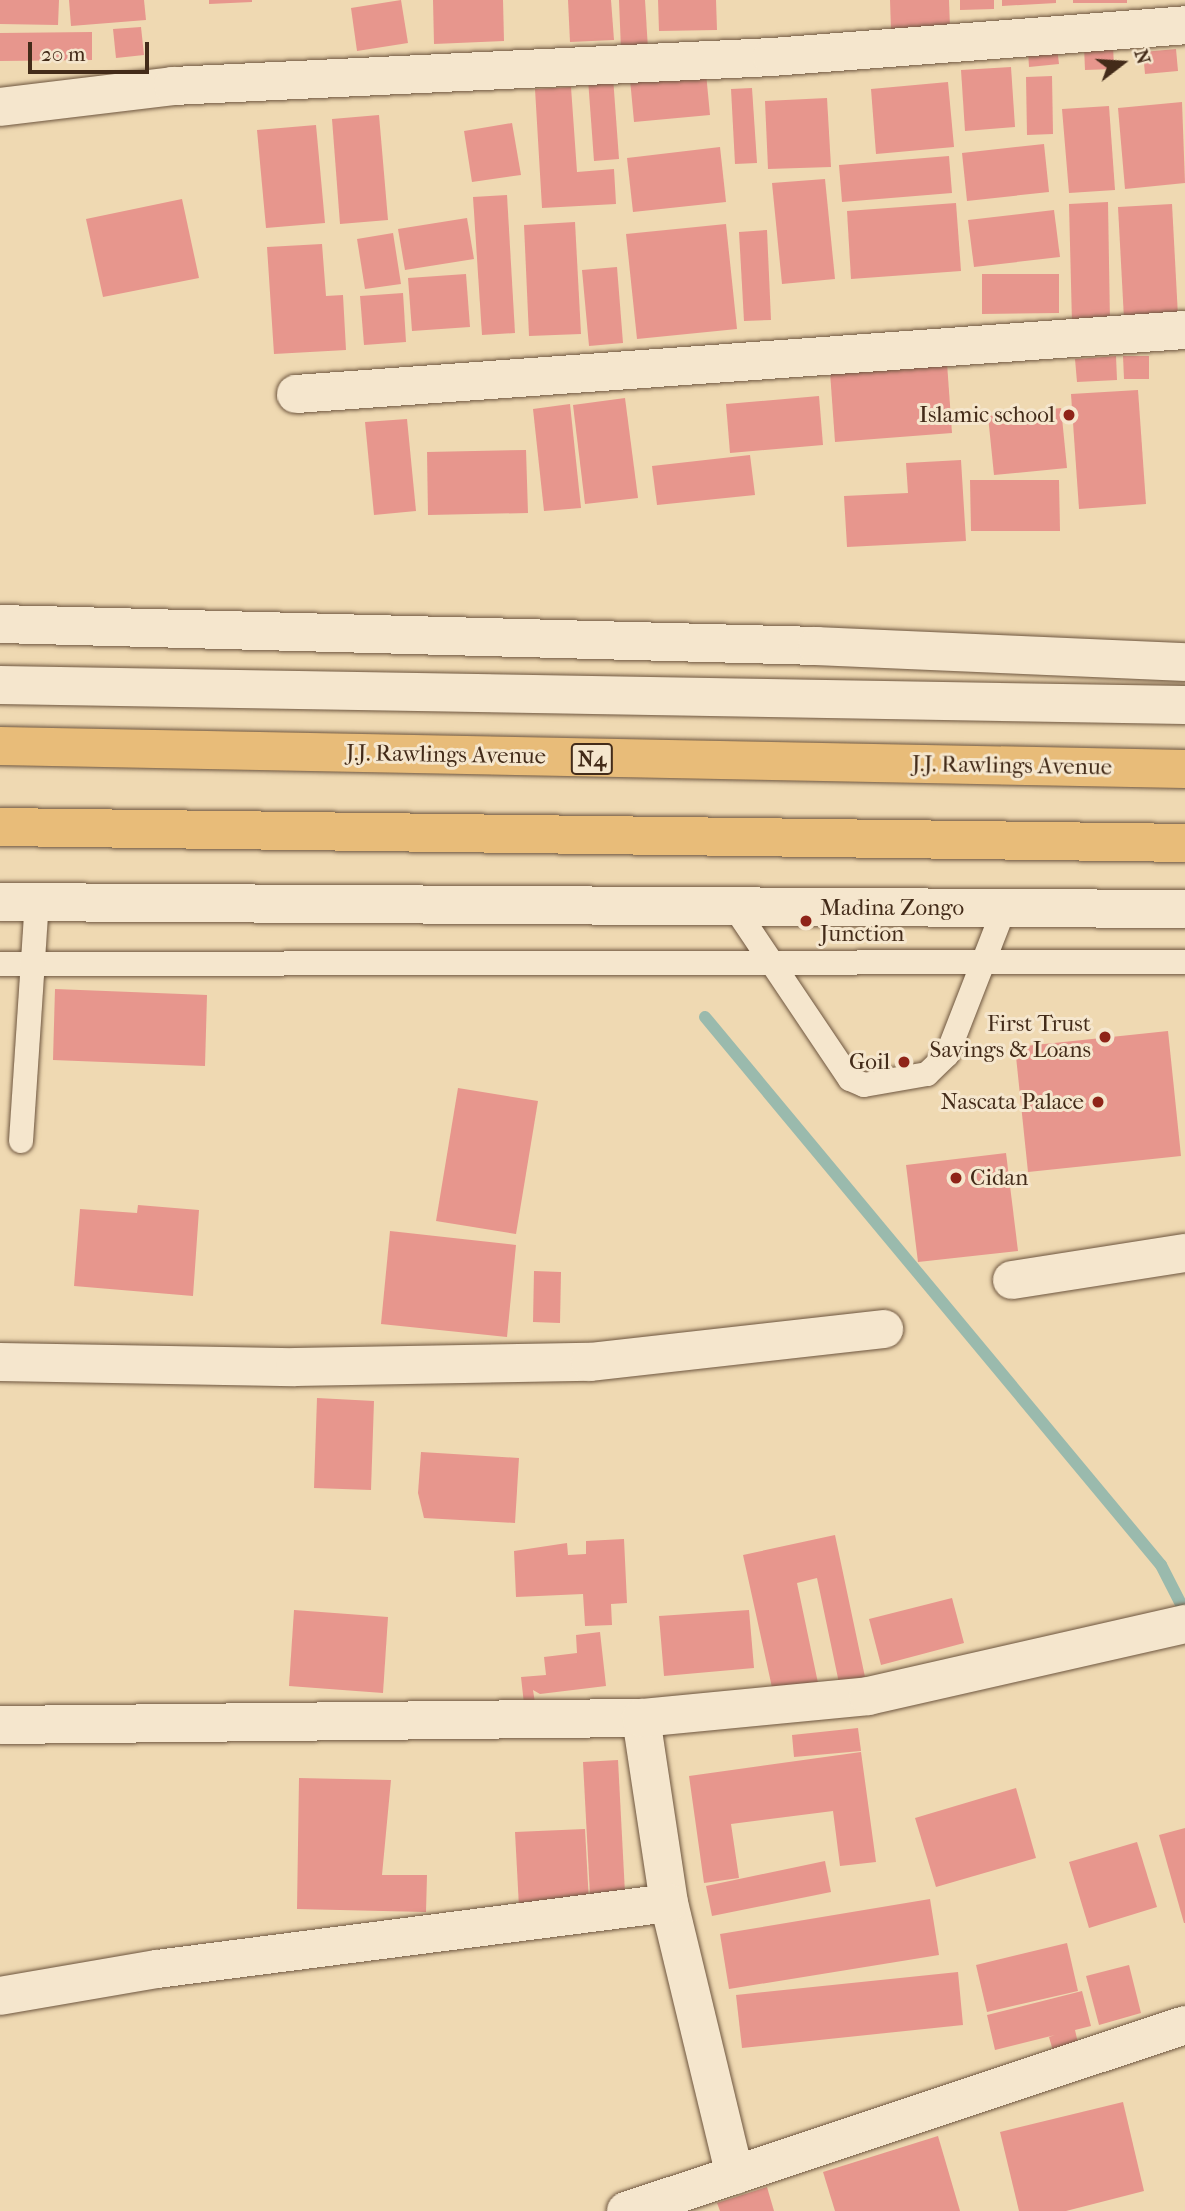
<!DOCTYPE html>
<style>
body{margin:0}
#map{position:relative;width:1185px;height:2211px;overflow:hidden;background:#efd9b2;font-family:"IM FELL French Canon",serif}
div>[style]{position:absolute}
.stream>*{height:12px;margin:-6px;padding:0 6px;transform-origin:6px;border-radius:6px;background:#9abaad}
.building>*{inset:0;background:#e7968d}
.roads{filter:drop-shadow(0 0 2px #6e563f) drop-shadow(0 0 2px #6e563f)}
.lane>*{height:24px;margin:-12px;padding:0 12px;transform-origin:12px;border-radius:12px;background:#f5e6cd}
.street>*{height:38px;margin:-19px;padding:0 19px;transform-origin:19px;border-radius:19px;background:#f5e6cd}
.highway>*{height:38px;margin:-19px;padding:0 19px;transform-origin:19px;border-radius:19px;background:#e8bc79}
.dots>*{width:19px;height:19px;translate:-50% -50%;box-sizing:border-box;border:4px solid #f5e6cd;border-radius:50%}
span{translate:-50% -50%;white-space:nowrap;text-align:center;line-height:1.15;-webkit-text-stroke:6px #f5e6cd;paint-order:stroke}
.shield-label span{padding:2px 5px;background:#f5e6cd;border:2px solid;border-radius:5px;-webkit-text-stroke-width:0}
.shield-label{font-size:21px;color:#432b19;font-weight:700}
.poi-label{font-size:23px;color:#432b19}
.right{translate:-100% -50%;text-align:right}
.left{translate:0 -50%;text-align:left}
.street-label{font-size:23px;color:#432b19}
.north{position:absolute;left:1087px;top:28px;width:70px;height:70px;-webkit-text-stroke:5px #f5e6cd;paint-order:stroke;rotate:73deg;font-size:19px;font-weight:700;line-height:28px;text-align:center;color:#432b19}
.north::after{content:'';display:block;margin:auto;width:24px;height:32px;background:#432b19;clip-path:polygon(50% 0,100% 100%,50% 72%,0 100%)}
.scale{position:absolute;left:28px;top:42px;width:121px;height:32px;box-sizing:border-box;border:4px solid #432b19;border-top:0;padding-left:9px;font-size:21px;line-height:24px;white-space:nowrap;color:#432b19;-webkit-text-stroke:5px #f5e6cd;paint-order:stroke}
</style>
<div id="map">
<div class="stream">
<i style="left:705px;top:1017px;width:713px;rotate:50.24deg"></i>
<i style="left:1161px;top:1565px;width:53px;rotate:62.9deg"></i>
</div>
<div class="building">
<i style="clip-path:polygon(0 0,59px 0,58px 25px,0 24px)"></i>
<i style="clip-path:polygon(69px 0,144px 0,146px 20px,71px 26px)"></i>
<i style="clip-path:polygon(209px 0,252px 0,252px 2px,209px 4px)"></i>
<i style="clip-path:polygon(401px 0,408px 43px,357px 51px,351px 8px)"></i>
<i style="clip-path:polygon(433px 0,503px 0,504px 41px,434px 44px)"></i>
<i style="clip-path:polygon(568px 0,611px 0,614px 40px,570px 42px)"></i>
<i style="clip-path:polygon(619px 0,645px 0,648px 49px,621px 50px)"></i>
<i style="clip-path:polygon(658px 0,716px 0,717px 30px,659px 31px)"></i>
<i style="clip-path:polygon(890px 0,949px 0,950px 28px,891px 30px)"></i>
<i style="clip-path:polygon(960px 0,994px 0,994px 9px,960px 10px)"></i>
<i style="clip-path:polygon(1002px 0,1056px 0,1056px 3px,1002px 6px)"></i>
<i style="clip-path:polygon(1073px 0,1127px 0,1127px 3px,1073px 3px)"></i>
<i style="clip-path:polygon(141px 27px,144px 55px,116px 58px,113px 29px)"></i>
<i style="clip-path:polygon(92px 32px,92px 60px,0 61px,0 33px)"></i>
<i style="clip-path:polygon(1113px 45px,1114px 69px,1085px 70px,1084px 46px)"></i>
<i style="clip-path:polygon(1057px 48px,1059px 64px,1029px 67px,1028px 50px)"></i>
<i style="clip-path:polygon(1176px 49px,1178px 71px,1145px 74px,1143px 52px)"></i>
<i style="clip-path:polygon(1011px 67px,1015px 127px,965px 131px,961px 70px)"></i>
<i style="clip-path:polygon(706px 73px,710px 115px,634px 122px,630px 79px)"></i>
<i style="clip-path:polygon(1052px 76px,1053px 134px,1027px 135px,1026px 77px)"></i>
<i style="clip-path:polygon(613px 77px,619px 159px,594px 161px,588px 79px)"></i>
<i style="clip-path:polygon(948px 82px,954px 147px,876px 154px,871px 89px)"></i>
<i style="clip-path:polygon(571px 87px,577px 172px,614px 169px,616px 204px,542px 208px,535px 89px)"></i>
<i style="clip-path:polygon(752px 88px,757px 163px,735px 164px,731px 89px)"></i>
<i style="clip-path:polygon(827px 98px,831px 167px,768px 169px,765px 101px)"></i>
<i style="clip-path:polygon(1182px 102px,1185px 183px,1125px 189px,1118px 108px)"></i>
<i style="clip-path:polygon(1109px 106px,1115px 190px,1069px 193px,1062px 109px)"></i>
<i style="clip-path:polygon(379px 115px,388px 220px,340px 224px,332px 119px)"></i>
<i style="clip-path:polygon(512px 123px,521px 175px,472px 182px,464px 131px)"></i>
<i style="clip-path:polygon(316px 125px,325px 223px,266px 228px,257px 130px)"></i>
<i style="clip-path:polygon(1044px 144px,1049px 192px,967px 201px,962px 153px)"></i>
<i style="clip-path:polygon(720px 147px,726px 202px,633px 212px,627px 158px)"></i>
<i style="clip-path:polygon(949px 156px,952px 193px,842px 202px,839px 165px)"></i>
<i style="clip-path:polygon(825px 179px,835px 279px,782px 284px,772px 183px)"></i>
<i style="clip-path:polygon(507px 195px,515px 333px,482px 335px,473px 197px)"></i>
<i style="clip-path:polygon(182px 199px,199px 278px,103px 297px,86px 219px)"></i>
<i style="clip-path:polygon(1108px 202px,1110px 323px,1072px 323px,1069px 204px)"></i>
<i style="clip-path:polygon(956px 203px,961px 271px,851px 279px,847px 211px)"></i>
<i style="clip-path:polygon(1172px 204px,1178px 316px,1124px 319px,1118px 207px)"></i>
<i style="clip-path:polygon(1054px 210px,1060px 257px,974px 267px,968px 220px)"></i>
<i style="clip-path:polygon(467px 218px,474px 259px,405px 270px,398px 229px)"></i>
<i style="clip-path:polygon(575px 222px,581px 334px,529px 336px,524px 225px)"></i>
<i style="clip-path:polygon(726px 224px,737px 329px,637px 339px,626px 234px)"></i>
<i style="clip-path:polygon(767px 230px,771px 320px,744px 321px,739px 232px)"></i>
<i style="clip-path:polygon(393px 233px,401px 284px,365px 289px,357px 239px)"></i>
<i style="clip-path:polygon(322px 244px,326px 296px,343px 295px,346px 350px,274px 354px,267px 247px)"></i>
<i style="clip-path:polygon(617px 267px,623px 343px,589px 346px,582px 270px)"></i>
<i style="clip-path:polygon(466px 274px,470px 327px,412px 331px,408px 278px)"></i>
<i style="clip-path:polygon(982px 274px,1059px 274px,1059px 313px,982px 314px)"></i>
<i style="clip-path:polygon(403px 293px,406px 342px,364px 345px,360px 296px)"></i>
<i style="clip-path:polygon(1116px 356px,1117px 380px,1077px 382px,1075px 359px)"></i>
<i style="clip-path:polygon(1123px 356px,1149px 356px,1149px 379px,1124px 379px)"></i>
<i style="clip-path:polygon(947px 363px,952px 433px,835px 442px,830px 372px)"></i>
<i style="clip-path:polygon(1138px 390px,1146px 504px,1079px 509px,1071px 394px)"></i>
<i style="clip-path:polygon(819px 396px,823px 445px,730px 453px,726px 404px)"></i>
<i style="clip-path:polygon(625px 398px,638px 498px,585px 504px,573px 405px)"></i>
<i style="clip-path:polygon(570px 404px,581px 508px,544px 511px,533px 409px)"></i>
<i style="clip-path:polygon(1061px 408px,1067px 468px,994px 475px,988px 416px)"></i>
<i style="clip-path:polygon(407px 419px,416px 511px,374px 515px,365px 422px)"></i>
<i style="clip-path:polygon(526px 450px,528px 513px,428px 515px,427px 452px)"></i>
<i style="clip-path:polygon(750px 455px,755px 495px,657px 505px,652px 466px)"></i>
<i style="clip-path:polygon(961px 460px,966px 541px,847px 547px,844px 496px,908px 493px,906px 463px)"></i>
<i style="clip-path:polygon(970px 480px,1059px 480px,1060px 531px,971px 531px)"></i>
<i style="clip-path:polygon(55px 989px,207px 995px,205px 1066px,53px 1060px)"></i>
<i style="clip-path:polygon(1168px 1031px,1181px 1156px,1028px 1172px,1015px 1047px)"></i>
<i style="clip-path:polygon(458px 1088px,538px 1101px,516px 1234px,436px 1221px)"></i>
<i style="clip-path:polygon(1006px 1153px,1018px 1251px,918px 1262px,906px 1165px)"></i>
<i style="clip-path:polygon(138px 1205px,199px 1210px,193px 1296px,74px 1286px,80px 1209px,137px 1213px)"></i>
<i style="clip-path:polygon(390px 1231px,516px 1245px,507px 1337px,381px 1324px)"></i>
<i style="clip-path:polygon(534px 1271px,561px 1272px,560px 1323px,533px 1322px)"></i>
<i style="clip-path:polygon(317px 1398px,374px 1401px,371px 1490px,314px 1488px)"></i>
<i style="clip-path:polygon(421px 1452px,519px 1458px,515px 1523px,424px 1518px,418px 1493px)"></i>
<i style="clip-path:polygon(835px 1535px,865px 1677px,839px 1683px,817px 1578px,797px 1583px,818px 1683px,773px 1692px,743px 1555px)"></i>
<i style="clip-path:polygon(624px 1539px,627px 1603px,611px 1604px,612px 1625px,585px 1626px,583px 1594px,516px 1597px,514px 1551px,567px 1543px,568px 1555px,586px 1554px,586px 1541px)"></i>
<i style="clip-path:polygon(952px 1598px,964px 1643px,881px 1665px,869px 1619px)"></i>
<i style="clip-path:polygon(294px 1610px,388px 1617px,383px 1693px,289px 1686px)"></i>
<i style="clip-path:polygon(749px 1610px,754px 1668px,664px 1676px,659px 1616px)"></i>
<i style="clip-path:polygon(600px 1632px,606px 1686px,540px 1694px,533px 1690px,535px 1703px,524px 1704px,521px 1677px,546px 1675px,544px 1657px,577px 1653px,576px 1635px)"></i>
<i style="clip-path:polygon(858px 1728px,861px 1751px,794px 1757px,792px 1735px)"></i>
<i style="clip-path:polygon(861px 1752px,876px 1862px,840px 1866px,833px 1811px,731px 1824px,739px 1878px,704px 1883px,689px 1776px)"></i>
<i style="clip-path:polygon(618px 1760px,625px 1893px,590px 1895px,583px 1762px)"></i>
<i style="clip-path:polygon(299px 1778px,391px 1780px,382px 1875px,427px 1875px,426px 1912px,297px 1909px)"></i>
<i style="clip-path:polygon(1016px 1788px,1036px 1858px,936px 1887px,915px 1818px)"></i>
<i style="clip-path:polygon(1185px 1828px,1185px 1923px,1184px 1923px,1159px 1835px)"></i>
<i style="clip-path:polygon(585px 1829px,589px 1903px,519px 1907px,515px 1832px)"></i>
<i style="clip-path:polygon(1137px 1842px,1157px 1907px,1089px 1928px,1069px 1862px)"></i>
<i style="clip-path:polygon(825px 1861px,831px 1892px,712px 1916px,706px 1886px)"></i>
<i style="clip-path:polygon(930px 1899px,939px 1955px,729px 1989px,720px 1934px)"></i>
<i style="clip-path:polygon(1067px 1943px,1078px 1991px,987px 2012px,976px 1965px)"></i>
<i style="clip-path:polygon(1129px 1965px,1141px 2013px,1099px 2025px,1086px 1976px)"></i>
<i style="clip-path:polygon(958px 1972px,963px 2025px,742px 2048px,736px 1995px)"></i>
<i style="clip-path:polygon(1082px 1991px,1091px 2026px,1075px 2030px,1078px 2043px,1053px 2051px,1049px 2037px,1055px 2035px,995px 2050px,987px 2015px)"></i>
<i style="clip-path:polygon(1123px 2102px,1144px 2191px,1066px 2211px,1019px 2211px,1000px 2132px)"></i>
<i style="clip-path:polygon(938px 2136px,960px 2211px,835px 2211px,823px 2172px)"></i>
<i style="clip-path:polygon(767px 2187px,774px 2211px,720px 2211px,717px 2203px)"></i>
</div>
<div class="roads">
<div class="lane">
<i style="left:735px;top:908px;width:206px;rotate:56.1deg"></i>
<i style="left:850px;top:1079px;width:15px;rotate:23deg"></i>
<i style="left:864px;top:1085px;width:64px;rotate:-9.9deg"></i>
<i style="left:927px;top:1074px;width:28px;rotate:-44deg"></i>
<i style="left:947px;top:1055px;width:155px;rotate:-68.7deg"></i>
<i style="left:0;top:964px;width:1185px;rotate:-0.1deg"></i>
<i style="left:21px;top:1141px;width:240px;rotate:-86.2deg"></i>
</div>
<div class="street">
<i style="left:0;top:107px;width:174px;rotate:-6.9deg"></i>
<i style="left:173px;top:86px;width:600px;rotate:-2.77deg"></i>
<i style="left:772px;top:57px;width:414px;rotate:-4.4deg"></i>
<i style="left:296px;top:394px;width:891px;rotate:-4.12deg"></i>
<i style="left:0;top:624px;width:817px;rotate:1.54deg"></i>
<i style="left:817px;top:646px;width:368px;rotate:2.5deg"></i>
<i style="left:0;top:685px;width:1185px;rotate:0.97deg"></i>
<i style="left:0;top:902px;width:1185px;rotate:0.34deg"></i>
<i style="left:1012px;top:1280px;width:175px;rotate:-8.9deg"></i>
<i style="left:0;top:1362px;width:295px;rotate:1deg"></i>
<i style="left:295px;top:1367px;width:295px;rotate:-1deg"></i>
<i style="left:590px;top:1362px;width:296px;rotate:-6.4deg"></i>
<i style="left:641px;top:1718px;width:187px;rotate:81.4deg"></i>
<i style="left:669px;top:1903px;width:280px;rotate:76.4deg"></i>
<i style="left:0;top:1725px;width:641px;rotate:-0.63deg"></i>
<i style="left:641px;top:1718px;width:228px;rotate:-5.5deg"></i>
<i style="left:868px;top:1696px;width:325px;rotate:-12.8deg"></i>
<i style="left:0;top:1996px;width:159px;rotate:-9.8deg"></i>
<i style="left:157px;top:1969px;width:516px;rotate:-7.35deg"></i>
<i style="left:626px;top:2211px;width:589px;rotate:-18.4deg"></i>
</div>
<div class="highway">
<i style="left:0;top:746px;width:1185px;rotate:1.11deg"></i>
<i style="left:0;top:827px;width:1185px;rotate:0.77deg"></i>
</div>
</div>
<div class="dots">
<i style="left:1069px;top:415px;background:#8f2418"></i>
<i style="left:806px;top:921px;background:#8f2418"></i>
<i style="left:1105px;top:1037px;background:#8f2418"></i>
<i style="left:904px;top:1062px;background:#8f2418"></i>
<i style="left:1098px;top:1102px;background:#8f2418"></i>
<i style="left:956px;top:1178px;background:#8f2418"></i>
</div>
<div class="shield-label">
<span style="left:592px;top:759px">N4</span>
</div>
<div class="poi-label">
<span class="right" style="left:1055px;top:415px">Islamic school</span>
<span class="left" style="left:820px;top:921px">Madina Zongo<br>Junction</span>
<span class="right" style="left:1091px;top:1037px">First Trust<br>Savings &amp; Loans</span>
<span class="right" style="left:890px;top:1062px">Goil</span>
<span class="right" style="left:1084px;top:1102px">Nascata Palace</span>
<span class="left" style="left:970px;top:1178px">Cidan</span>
</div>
<div class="street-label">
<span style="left:446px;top:755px;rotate:1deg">J.J. Rawlings Avenue</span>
<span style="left:1012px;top:766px;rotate:1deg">J.J. Rawlings Avenue</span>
</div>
<div class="north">N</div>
<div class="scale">20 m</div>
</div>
